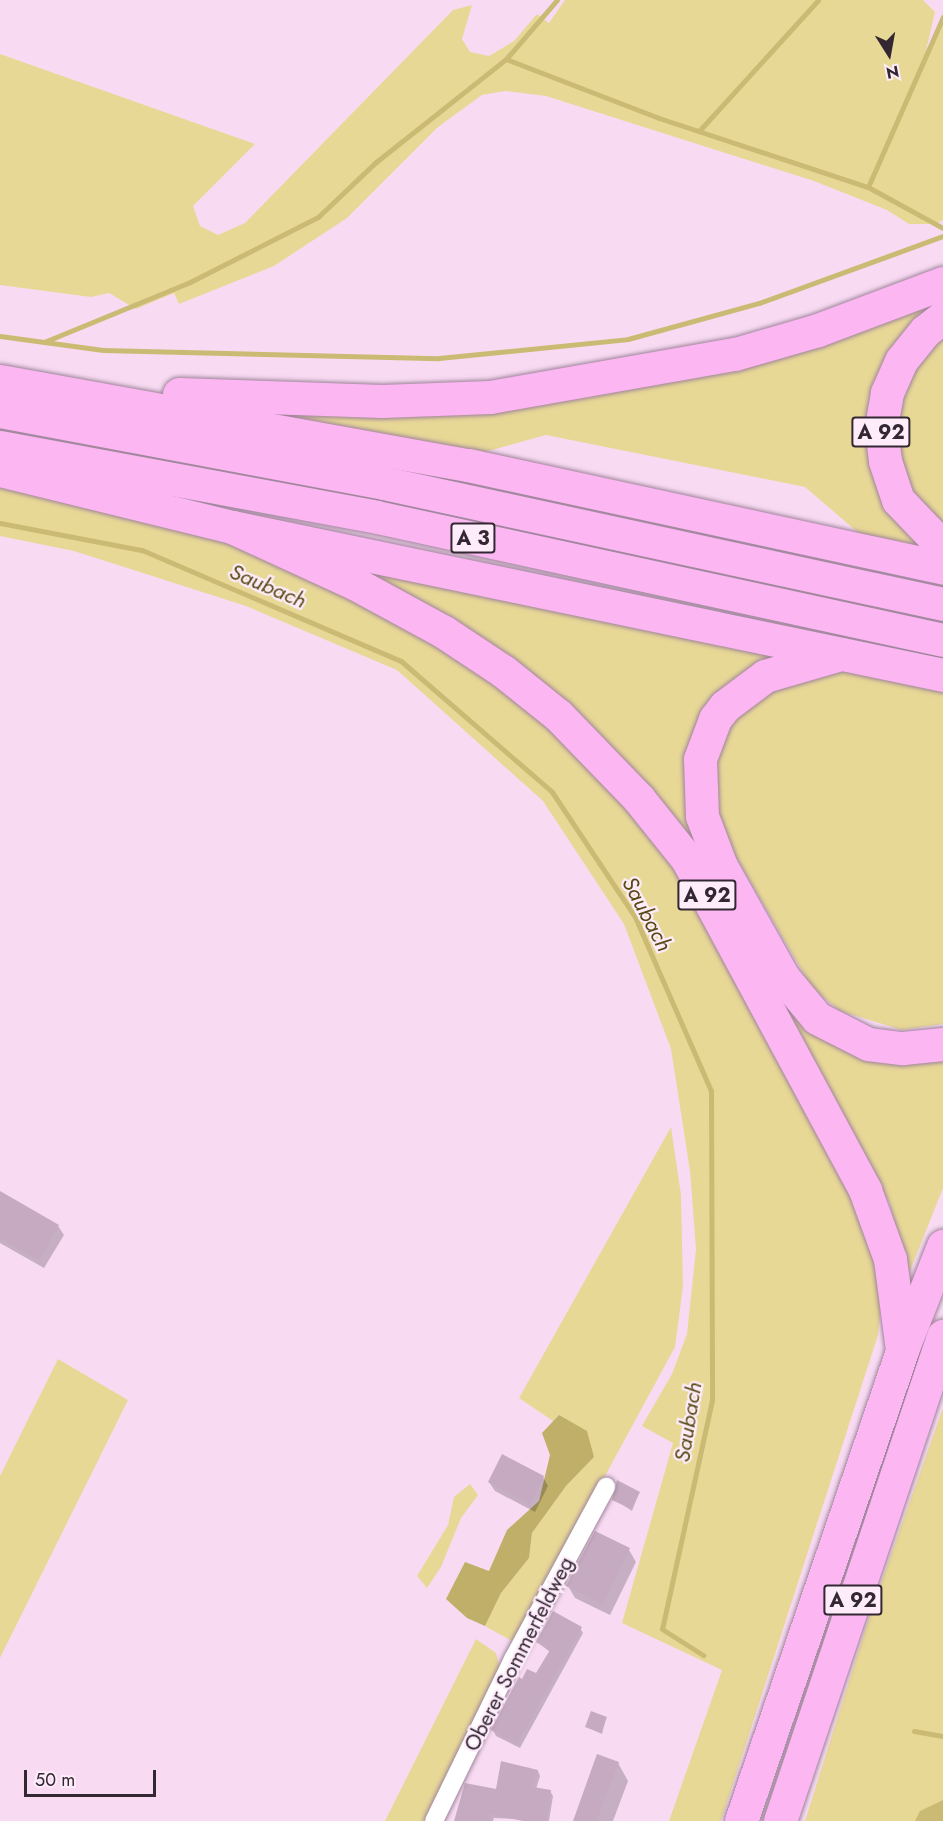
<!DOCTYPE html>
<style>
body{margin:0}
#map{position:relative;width:943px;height:1821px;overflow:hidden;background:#f8dbf3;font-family:Jost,sans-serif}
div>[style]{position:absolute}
.green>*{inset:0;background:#e8d896}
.forest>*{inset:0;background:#bfaf68}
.water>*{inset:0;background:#cbba74}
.shadow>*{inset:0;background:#0003}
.stream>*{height:5px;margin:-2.5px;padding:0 2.5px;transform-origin:2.5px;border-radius:2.5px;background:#cbba74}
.building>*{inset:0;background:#c6aac1}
.roads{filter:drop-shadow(0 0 2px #9e849a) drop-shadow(0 0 2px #9e849a)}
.street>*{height:18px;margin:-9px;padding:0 9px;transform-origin:9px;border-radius:9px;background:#fff}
.highway>*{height:33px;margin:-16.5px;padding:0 16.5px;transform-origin:16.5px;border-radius:16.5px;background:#fcb6f2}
span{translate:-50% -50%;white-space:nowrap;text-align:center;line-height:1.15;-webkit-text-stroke:4.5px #feecfb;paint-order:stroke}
.shield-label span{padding:2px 4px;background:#feecfb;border:2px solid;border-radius:4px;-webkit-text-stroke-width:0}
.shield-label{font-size:20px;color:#332832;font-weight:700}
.street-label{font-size:21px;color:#332832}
.water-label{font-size:22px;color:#564a13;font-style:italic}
.north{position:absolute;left:859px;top:24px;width:60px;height:60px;-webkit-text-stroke:4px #feecfb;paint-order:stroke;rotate:169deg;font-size:16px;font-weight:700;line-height:24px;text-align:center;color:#332832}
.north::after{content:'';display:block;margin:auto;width:21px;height:27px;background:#332832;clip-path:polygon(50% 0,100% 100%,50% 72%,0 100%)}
.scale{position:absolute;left:24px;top:1770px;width:132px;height:27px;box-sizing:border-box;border:3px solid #332832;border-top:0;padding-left:8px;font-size:18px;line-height:21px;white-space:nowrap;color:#332832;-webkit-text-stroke:4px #feecfb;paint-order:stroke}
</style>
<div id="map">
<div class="green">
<i style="clip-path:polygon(565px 0,923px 0,935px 12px,925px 55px,943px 22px,943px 220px,936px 224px,909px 224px,887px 210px,814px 181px,546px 96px,505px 91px,482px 95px,438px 127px,347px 218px,274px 266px,179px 304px,174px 293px,136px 309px,109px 293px,91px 297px,0 285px,0 54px,255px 144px,193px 206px,200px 226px,218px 235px,245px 223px,453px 10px,472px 5px,462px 39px,470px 52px,489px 56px,514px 41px,537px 14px,549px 23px)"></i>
<i style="clip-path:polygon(943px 292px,943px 306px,875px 420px,931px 549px,861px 535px,805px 487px,546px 435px,478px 454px,267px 411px,474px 409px)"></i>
<i style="clip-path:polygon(943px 334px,943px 532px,930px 521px,900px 473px,897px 435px,897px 411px,908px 380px,920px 359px)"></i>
<i style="clip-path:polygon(0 482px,179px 526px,313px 576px,375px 603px,525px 702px,618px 791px,673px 864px,834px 1153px,884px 1282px,878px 1335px,721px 1821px,669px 1821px,722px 1670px,622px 1623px,673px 1443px,642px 1426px,672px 1374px,687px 1334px,696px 1249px,690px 1171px,671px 1049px,624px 924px,543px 801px,397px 670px,246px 606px,74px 551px,0 536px)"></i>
<i style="clip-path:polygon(348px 564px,780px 654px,690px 775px,812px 1023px,943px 1049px,943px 1188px,910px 1271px,906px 1272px,890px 1204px,821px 1080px,559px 698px,454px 618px)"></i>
<i style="clip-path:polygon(818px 670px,879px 674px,943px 690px,943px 1024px,902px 1030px,840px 1011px,812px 988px,722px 833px,711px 788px,721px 739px,749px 700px)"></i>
<i style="clip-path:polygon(671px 1127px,681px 1195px,683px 1286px,675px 1347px,527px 1620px,512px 1641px,485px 1626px,501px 1593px,529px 1558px,532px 1533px,566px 1486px,594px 1457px,559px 1415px,542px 1433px,553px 1421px,519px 1398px)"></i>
<i style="clip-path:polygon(58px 1359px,128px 1400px,0 1658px,0 1476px)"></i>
<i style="clip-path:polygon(943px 1408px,943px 1821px,805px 1821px,871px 1611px)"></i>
<i style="clip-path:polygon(470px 1484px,478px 1495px,461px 1518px,441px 1567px,427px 1588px,417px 1576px,448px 1525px,454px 1497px)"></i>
<i style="clip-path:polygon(476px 1639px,496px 1653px,501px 1671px,425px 1821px,385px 1821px)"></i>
</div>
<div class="forest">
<i style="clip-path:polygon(559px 1415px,587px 1431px,594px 1457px,566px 1486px,532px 1533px,529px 1558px,501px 1593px,485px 1626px,467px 1618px,446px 1599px,465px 1562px,489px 1571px,507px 1530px,539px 1501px,550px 1455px,542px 1433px)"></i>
</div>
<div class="water">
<i style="clip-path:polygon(943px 1800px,943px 1821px,915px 1821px,920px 1811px)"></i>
</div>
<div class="shadow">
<i style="clip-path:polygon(0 1192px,58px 1226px,64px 1235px,44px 1268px,0 1243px)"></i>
<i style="clip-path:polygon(543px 1477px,548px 1486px,535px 1512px,495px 1491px,489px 1482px)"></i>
<i style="clip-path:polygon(639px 1493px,632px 1511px,614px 1499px)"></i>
<i style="clip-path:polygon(595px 1533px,629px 1550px,636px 1562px,610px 1615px,575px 1598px,568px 1586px)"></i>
<i style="clip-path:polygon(580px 1628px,583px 1633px,520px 1748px,496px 1736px,493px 1730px,522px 1681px,537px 1675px,550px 1652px,537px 1642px)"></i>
<i style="clip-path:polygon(606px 1718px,602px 1734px,587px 1727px)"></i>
<i style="clip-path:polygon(618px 1763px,628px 1781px,613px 1821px,574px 1821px)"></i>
<i style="clip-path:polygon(538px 1771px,540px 1776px,536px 1789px,550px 1791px,553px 1796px,549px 1821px,494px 1818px,493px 1821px,456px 1821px,497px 1791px)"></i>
</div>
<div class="stream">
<i style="left:506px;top:59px;width:164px;rotate:21.1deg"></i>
<i style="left:659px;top:118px;width:220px;rotate:18.3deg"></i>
<i style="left:868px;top:187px;width:85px;rotate:28.7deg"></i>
<i style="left:699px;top:131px;width:177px;rotate:-47.7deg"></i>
<i style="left:868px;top:187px;width:186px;rotate:-66.2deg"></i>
<i style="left:0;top:336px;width:104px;rotate:7.7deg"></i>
<i style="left:103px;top:350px;width:336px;rotate:1.4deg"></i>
<i style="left:439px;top:358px;width:190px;rotate:-5.7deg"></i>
<i style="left:628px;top:339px;width:136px;rotate:-15.4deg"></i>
<i style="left:759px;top:303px;width:196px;rotate:-20deg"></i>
<i style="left:44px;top:342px;width:158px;rotate:-22.3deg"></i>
<i style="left:190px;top:282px;width:144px;rotate:-26.9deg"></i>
<i style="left:318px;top:217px;width:80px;rotate:-43.5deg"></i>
<i style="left:376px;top:162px;width:166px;rotate:-38.4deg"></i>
<i style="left:506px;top:59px;width:78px;rotate:-49.2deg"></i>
<i style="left:0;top:523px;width:145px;rotate:10.8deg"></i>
<i style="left:142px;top:550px;width:282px;rotate:23.2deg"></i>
<i style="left:401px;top:661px;width:200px;rotate:40.9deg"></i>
<i style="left:552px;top:792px;width:150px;rotate:56.4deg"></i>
<i style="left:635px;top:917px;width:190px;rotate:66.4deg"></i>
<i style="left:711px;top:1091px;width:309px;rotate:89.8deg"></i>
<i style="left:712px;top:1400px;width:234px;rotate:102.3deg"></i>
<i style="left:662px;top:1629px;width:49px;rotate:32.4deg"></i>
<i style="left:914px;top:1731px;width:29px;rotate:10deg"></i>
</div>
<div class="building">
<i style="clip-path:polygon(0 1191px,59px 1225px,39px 1260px,0 1238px)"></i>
<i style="clip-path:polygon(502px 1454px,544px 1476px,530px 1504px,488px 1482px)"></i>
<i style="clip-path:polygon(617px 1480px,640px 1492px,631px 1509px,612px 1500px)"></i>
<i style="clip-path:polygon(595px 1531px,630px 1548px,603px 1604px,566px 1586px)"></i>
<i style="clip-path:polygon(553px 1611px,582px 1627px,517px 1744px,491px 1730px,519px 1677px,522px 1679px,527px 1669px,536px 1673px,550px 1650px,536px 1642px)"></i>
<i style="clip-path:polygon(591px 1711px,607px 1717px,601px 1733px,585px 1727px)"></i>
<i style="clip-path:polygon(597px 1754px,619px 1762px,596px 1821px,573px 1821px)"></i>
<i style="clip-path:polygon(501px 1761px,538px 1770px,533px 1787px,551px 1790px,547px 1821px,523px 1821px,491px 1814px,490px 1821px,454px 1821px,465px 1783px,496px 1789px)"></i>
</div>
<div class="roads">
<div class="street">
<i style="left:434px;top:1821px;width:180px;rotate:-64deg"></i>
<i style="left:513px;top:1659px;width:196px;rotate:-61.6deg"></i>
</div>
<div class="highway">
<i style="left:943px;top:317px;width:23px;rotate:142deg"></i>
<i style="left:925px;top:331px;width:38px;rotate:129deg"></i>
<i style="left:901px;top:361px;width:35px;rotate:114deg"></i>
<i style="left:887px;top:393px;width:36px;rotate:100deg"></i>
<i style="left:881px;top:428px;width:33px;rotate:83deg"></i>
<i style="left:885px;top:461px;width:41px;rotate:71.6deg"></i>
<i style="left:898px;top:500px;width:65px;rotate:46.2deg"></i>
<i style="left:0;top:381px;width:475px;rotate:10.2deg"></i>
<i style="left:468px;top:465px;width:486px;rotate:12.2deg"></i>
<i style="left:179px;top:394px;width:203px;rotate:2deg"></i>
<i style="left:382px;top:401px;width:108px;rotate:-2.1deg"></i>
<i style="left:490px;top:397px;width:249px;rotate:-10deg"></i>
<i style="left:735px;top:354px;width:86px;rotate:-16.1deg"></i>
<i style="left:818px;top:330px;width:134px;rotate:-20.6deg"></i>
<i style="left:0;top:411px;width:391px;rotate:10.6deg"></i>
<i style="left:384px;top:483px;width:572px;rotate:12.21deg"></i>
<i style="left:0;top:447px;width:383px;rotate:10.5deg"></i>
<i style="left:377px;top:517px;width:579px;rotate:12.26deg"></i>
<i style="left:0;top:470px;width:239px;rotate:13.8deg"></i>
<i style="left:232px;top:527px;width:726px;rotate:11.76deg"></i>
<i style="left:232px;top:527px;width:136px;rotate:24.7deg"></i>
<i style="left:356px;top:584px;width:100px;rotate:28.6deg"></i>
<i style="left:444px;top:632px;width:71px;rotate:33.5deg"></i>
<i style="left:503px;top:671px;width:70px;rotate:38.7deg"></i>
<i style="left:558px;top:715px;width:117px;rotate:46deg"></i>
<i style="left:639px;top:799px;width:77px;rotate:51.3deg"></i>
<i style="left:687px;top:859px;width:376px;rotate:61.7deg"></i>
<i style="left:865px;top:1190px;width:73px;rotate:70.1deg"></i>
<i style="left:890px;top:1259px;width:92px;rotate:82.5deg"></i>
<i style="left:841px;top:654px;width:79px;rotate:163.9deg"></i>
<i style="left:765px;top:676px;width:50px;rotate:143.1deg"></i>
<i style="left:725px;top:706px;width:16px;rotate:128deg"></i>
<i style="left:715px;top:719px;width:43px;rotate:110.6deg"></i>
<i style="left:700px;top:759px;width:57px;rotate:88deg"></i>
<i style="left:702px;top:816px;width:53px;rotate:69.2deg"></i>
<i style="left:721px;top:866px;width:127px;rotate:60.8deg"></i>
<i style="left:783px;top:977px;width:53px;rotate:50.3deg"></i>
<i style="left:817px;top:1018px;width:57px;rotate:27deg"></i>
<i style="left:868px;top:1044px;width:35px;rotate:7deg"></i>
<i style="left:903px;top:1048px;width:40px;rotate:-5.7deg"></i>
<i style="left:741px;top:1821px;width:498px;rotate:-71.1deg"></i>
<i style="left:902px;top:1350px;width:112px;rotate:-68.5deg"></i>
<i style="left:780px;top:1821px;width:512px;rotate:-71.42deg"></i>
</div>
</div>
<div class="shield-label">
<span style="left:881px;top:432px">A 92</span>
<span style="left:473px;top:538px">A 3</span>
<span style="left:707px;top:895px">A 92</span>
<span style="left:853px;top:1600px">A 92</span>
</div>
<div class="street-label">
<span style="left:519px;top:1654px;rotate:-63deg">Oberer Sommerfeldweg</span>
</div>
<div class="water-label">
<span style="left:268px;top:586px;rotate:23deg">Saubach</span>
<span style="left:647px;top:914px;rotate:62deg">Saubach</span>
<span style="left:688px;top:1422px;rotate:-81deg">Saubach</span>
</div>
<div class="north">N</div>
<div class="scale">50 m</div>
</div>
